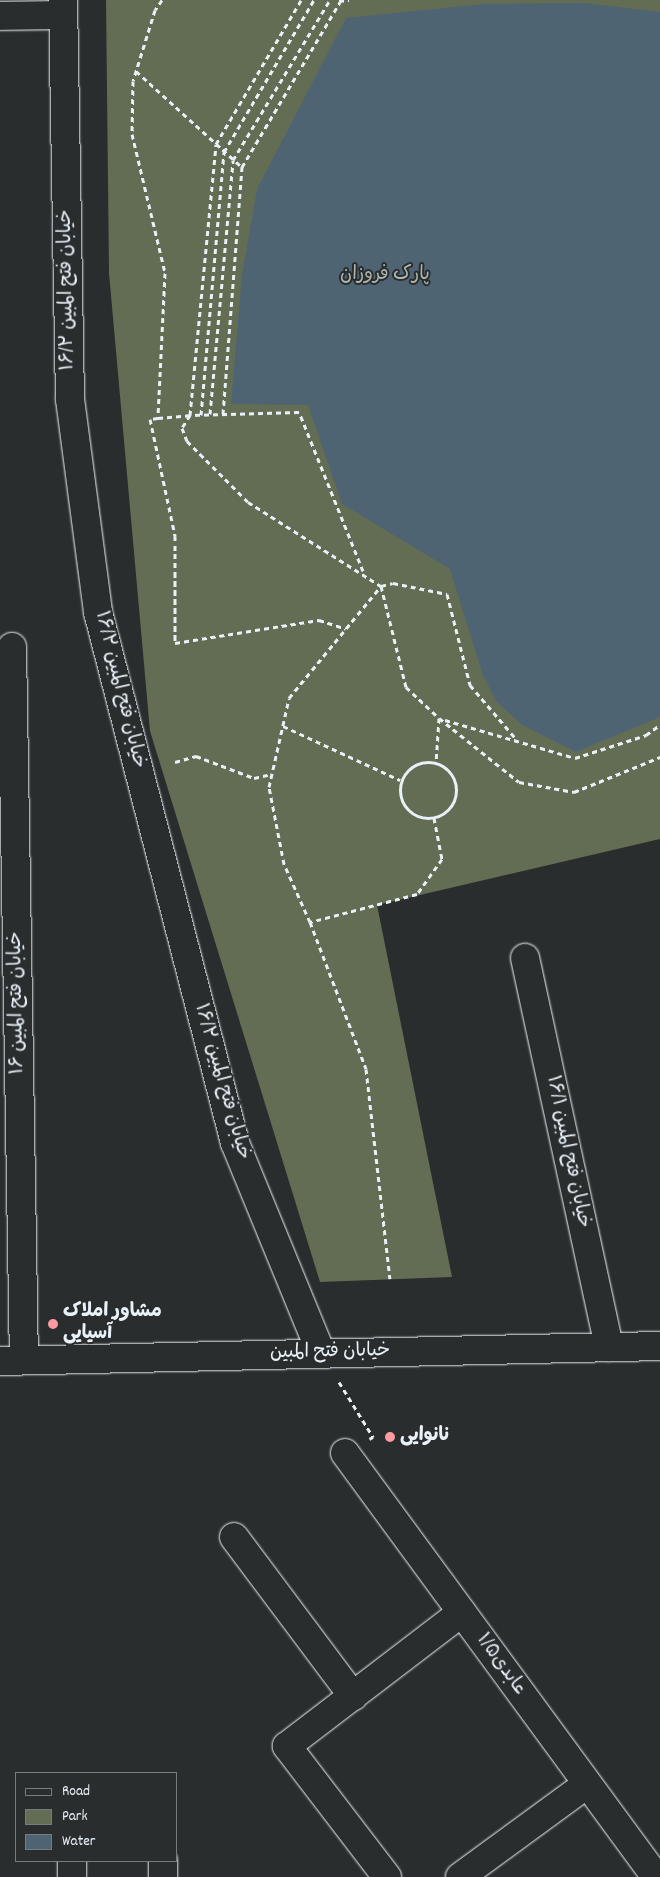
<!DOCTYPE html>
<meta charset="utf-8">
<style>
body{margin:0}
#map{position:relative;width:660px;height:1877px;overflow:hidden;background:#2a2d2e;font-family:Dekko,"Playpen Sans Arabic",sans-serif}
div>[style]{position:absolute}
.green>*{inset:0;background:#626d54}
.water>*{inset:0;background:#4f6473}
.path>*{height:3px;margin-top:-1.5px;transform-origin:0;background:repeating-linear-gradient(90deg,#e8f1f8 0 5px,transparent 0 9px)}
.path>.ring{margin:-1.5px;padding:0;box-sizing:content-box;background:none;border:3px solid #e8f1f8;border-radius:50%}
.roads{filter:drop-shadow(0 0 1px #e8f1f8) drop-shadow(0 0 1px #e8f1f8)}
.minor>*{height:28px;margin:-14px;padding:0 14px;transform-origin:14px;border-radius:14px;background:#2a2d2e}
.tertiary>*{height:28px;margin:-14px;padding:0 14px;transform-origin:14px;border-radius:14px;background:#2a2d2e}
.dots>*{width:14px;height:14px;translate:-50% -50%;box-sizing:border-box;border:2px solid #2a2d2e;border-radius:50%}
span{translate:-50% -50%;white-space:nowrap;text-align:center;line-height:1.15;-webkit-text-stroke:4px #2a2d2e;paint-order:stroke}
.park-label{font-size:19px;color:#acb6ae}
.street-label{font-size:19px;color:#e8f1f8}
.poi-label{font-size:19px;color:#e8f1f8;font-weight:700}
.left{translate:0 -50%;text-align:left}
.legend{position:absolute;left:15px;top:1772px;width:162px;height:90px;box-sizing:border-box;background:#2a2d2e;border:1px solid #767b7f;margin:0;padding:6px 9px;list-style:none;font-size:15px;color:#e8f1f8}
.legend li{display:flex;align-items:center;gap:10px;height:25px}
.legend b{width:25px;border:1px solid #767b7f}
</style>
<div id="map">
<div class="green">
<i style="clip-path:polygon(106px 0,660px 0,660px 839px,377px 905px,452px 1277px,320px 1282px,150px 731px,109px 273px)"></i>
</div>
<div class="water">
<i style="clip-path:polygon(584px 3px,660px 12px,660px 717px,576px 752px,522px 725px,496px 701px,482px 673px,450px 569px,342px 504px,308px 405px,231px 404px,242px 275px,257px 189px,346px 18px,484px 4px)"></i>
</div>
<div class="path">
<i style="left:162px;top:0;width:12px;rotate:125deg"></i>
<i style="left:155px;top:10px;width:74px;rotate:107.2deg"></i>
<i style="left:133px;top:81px;width:53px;rotate:91.1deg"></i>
<i style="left:132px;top:134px;width:143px;rotate:76.6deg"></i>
<i style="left:165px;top:273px;width:145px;rotate:92.8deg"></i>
<i style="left:158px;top:418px;width:32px;rotate:-5deg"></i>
<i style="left:190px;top:415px;width:272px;rotate:-84.5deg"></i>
<i style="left:216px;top:144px;width:167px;rotate:-59.4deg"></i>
<i style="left:339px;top:1px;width:10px;rotate:-6deg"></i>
<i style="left:136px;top:71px;width:143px;rotate:42.2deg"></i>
<i style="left:210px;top:414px;width:255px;rotate:-84.8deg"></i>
<i style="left:233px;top:160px;width:187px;rotate:-58.8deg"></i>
<i style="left:223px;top:414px;width:248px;rotate:-85.6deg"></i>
<i style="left:242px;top:167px;width:192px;rotate:-59.3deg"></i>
<i style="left:201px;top:415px;width:264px;rotate:-85deg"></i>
<i style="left:224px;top:152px;width:177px;rotate:-59.4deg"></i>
<i style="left:158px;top:418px;width:8px;rotate:173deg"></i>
<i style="left:150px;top:419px;width:120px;rotate:77.9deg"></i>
<i style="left:175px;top:536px;width:107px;rotate:90deg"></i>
<i style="left:175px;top:643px;width:146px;rotate:-9.1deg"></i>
<i style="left:319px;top:620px;width:28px;rotate:18deg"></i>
<i style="left:363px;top:571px;width:171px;rotate:-111.9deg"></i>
<i style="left:299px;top:412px;width:109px;rotate:178.4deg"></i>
<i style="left:190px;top:415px;width:15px;rotate:122deg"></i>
<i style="left:182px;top:428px;width:14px;rotate:69deg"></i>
<i style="left:187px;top:441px;width:86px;rotate:45deg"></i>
<i style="left:248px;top:502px;width:157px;rotate:32.3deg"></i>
<i style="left:381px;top:586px;width:104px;rotate:76.1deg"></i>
<i style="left:406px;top:687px;width:45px;rotate:43.2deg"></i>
<i style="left:439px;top:718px;width:45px;rotate:93.8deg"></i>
<i style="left:439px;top:718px;width:102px;rotate:38.7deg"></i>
<i style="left:519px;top:782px;width:56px;rotate:10.3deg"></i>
<i style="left:574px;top:792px;width:93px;rotate:-22.1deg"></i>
<i style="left:445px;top:720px;width:135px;rotate:16.3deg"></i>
<i style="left:575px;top:758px;width:75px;rotate:-17.9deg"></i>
<i style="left:646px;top:735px;width:17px;rotate:-36deg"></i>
<i style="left:283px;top:726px;width:129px;rotate:24.8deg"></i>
<i class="ring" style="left:400px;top:762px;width:53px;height:53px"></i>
<i style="left:175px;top:762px;width:22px;rotate:-16deg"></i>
<i style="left:196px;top:756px;width:62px;rotate:20.8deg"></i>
<i style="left:254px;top:778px;width:18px;rotate:-13deg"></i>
<i style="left:434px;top:818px;width:42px;rotate:79deg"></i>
<i style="left:442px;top:859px;width:43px;rotate:125.5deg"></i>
<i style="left:417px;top:894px;width:111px;rotate:165.3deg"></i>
<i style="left:310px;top:922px;width:64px;rotate:-114.1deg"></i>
<i style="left:284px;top:864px;width:78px;rotate:-101deg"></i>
<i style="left:269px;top:787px;width:91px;rotate:-77.3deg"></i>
<i style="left:289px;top:698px;width:145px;rotate:-50.6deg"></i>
<i style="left:381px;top:586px;width:12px;rotate:-14deg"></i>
<i style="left:393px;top:583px;width:55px;rotate:11.5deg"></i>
<i style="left:447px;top:594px;width:94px;rotate:75.8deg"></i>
<i style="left:470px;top:685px;width:72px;rotate:49.5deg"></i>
<i style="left:310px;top:922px;width:157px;rotate:69.1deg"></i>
<i style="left:366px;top:1069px;width:211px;rotate:83.5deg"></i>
<i style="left:339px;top:1382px;width:65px;rotate:58.3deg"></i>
<i style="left:373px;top:1437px;width:4px;rotate:153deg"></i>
</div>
<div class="roads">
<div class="minor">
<i style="left:0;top:16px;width:63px;rotate:-0.9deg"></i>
<i style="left:12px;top:647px;width:713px;rotate:89.04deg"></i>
<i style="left:525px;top:958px;width:398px;rotate:77.8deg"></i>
<i style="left:345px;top:1453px;width:526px;rotate:53.74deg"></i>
<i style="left:234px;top:1537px;width:199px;rotate:53.2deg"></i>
<i style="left:72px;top:1877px;width:16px;rotate:-90deg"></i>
<i style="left:163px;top:1877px;width:16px;rotate:-90deg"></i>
<i style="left:387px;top:1877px;width:165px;rotate:-127.4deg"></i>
<i style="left:287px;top:1746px;width:220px;rotate:-37.4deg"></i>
<i style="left:460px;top:1877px;width:157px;rotate:-36.2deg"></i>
</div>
<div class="tertiary">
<i style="left:63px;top:0;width:399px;rotate:89deg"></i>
<i style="left:70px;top:399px;width:215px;rotate:82.5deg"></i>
<i style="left:98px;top:612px;width:548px;rotate:75.53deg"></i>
<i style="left:235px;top:1143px;width:227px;rotate:67.7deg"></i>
<i style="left:0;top:1361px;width:660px;rotate:-1.3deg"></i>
</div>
</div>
<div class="dots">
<i style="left:53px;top:1324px;background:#ff9aa2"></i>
<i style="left:390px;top:1437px;background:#ff9aa2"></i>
</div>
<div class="park-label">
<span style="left:385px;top:276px">پارک فروزان</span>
</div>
<div class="street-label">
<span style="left:68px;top:290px;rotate:-91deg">خیابان فتح المبین ۱۶/۲</span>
<span style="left:119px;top:690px;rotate:76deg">خیابان فتح المبین ۱۶/۲</span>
<span style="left:18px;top:1003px;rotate:-91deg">خیابان فتح المبین ۱۶</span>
<span style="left:221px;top:1082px;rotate:74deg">خیابان فتح المبین ۱۶/۲</span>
<span style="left:567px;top:1152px;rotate:78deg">خیابان فتح المبین ۱۶/۱</span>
<span style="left:330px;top:1353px;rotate:-1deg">خیابان فتح المبین</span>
<span style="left:500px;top:1665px;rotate:54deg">عابدی۱/۵</span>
</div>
<div class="poi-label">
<span class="left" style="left:63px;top:1324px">مشاور املاک<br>آسیایی</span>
<span class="left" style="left:400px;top:1437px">نانوایی</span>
</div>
<ul class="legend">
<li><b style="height:6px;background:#2a2d2e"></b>Road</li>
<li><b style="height:14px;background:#626d54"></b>Park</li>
<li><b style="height:14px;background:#4f6473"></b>Water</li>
</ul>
</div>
